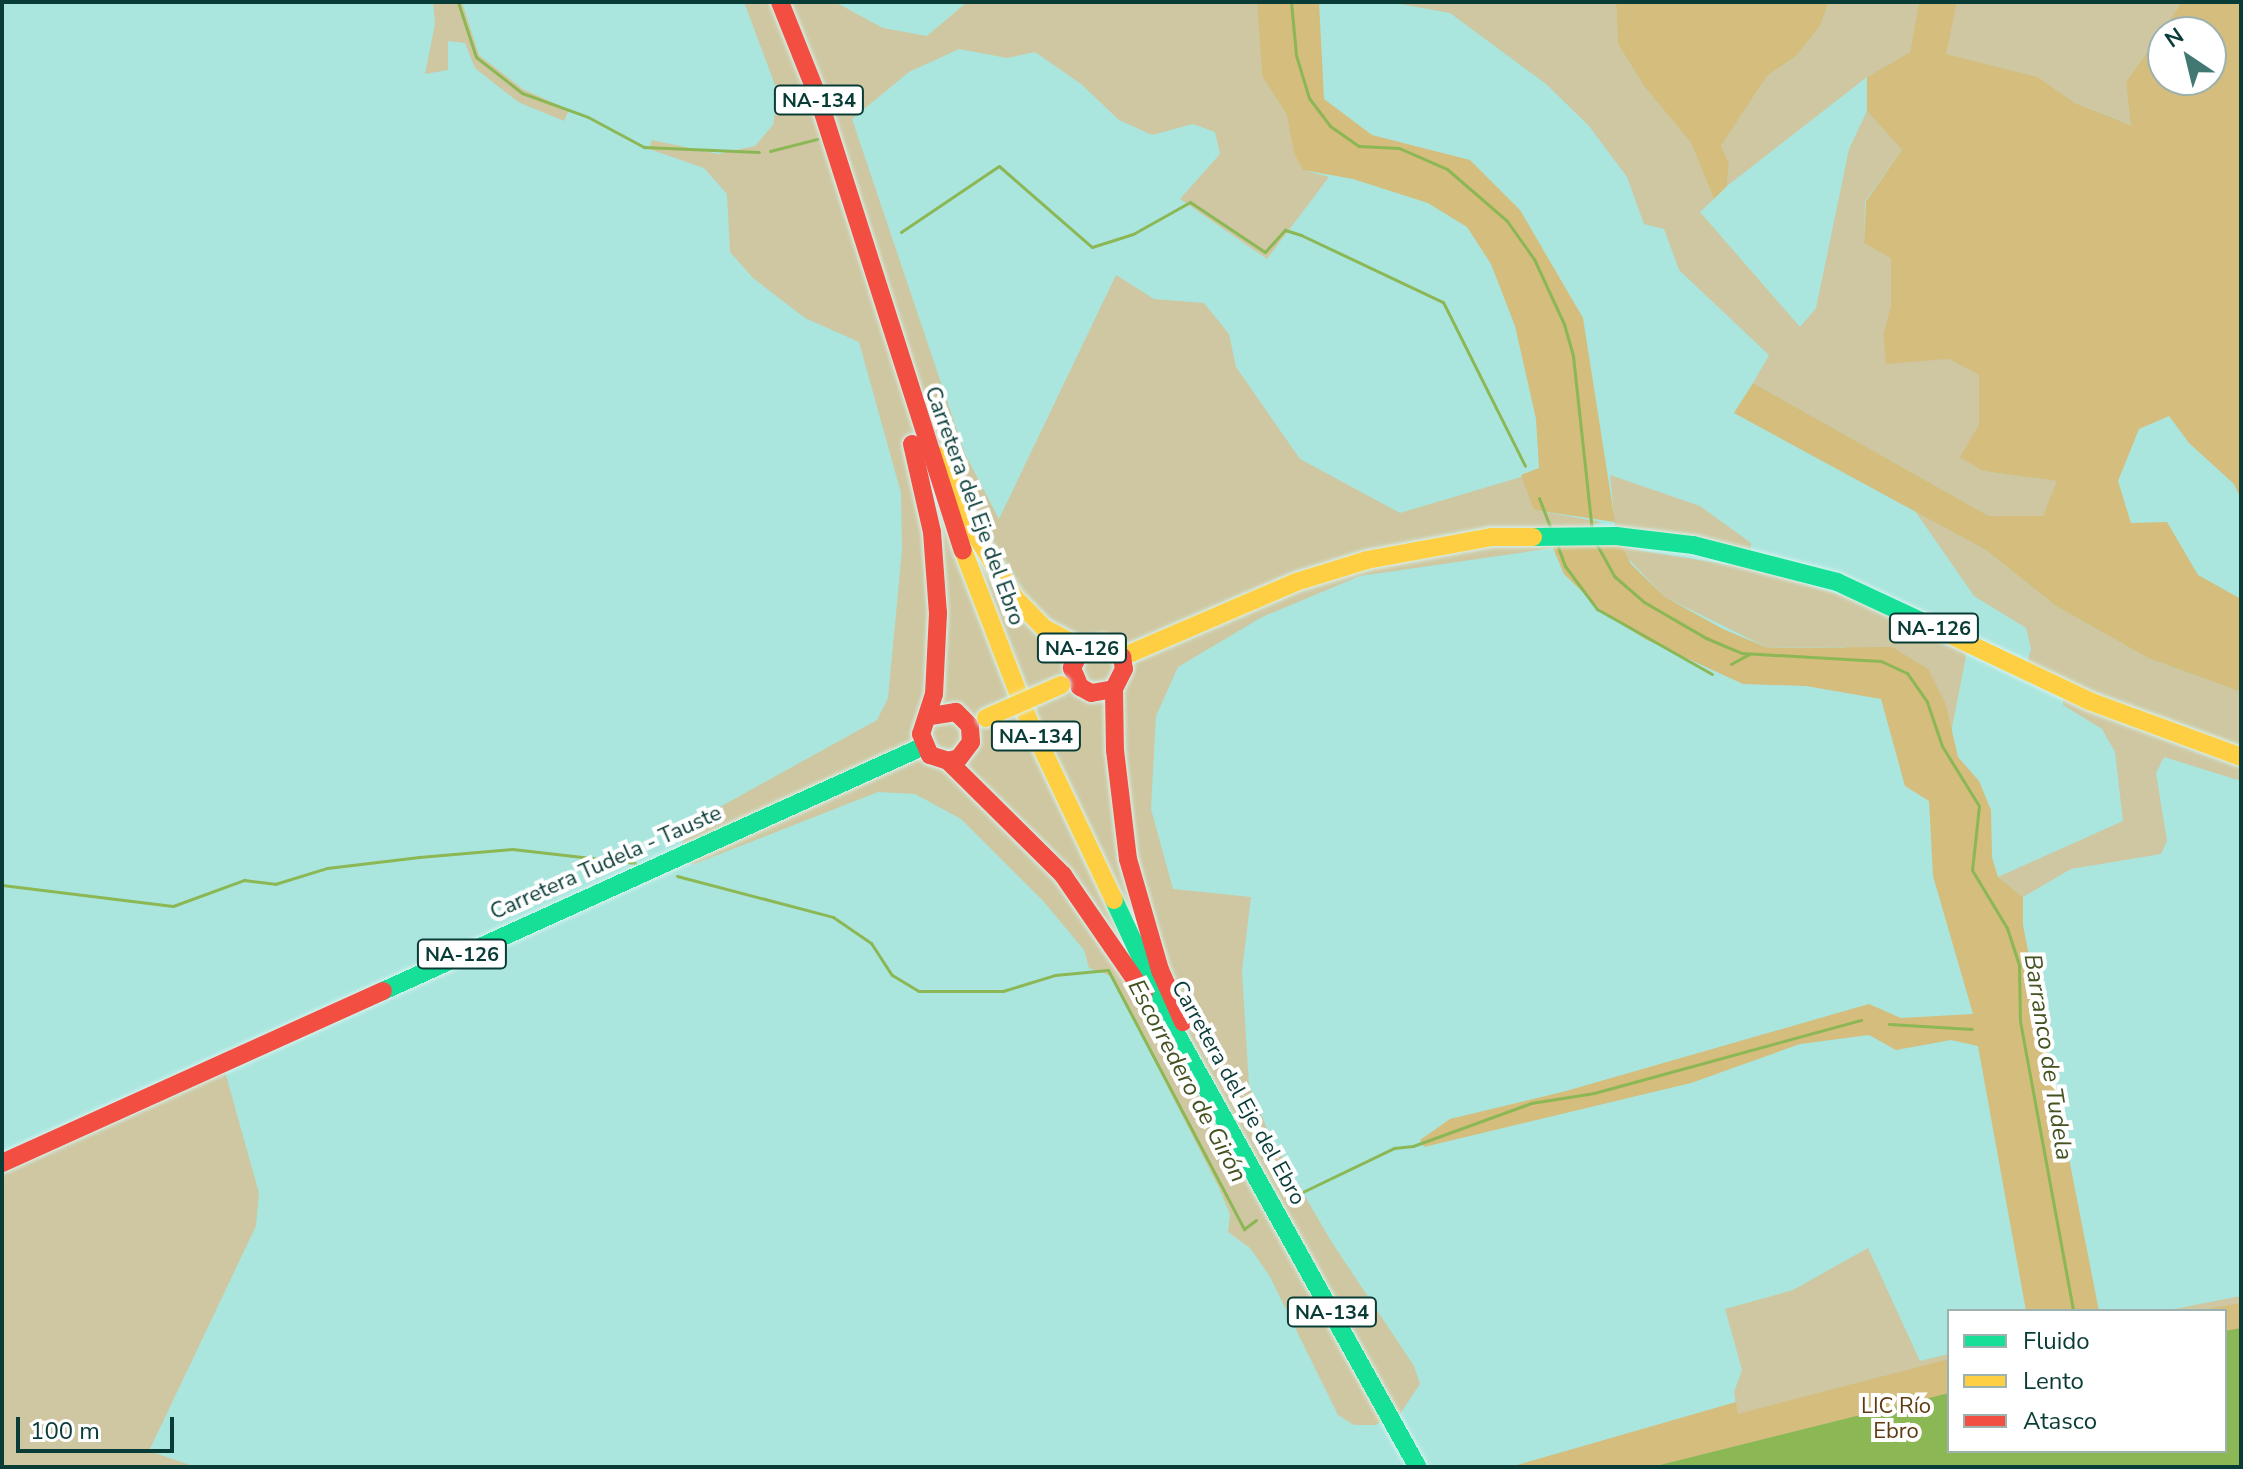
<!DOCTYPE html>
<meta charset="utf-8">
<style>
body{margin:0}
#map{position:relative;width:2243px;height:1469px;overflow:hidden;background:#aae6de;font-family:"Nunito Sans",sans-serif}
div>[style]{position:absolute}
.green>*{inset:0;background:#cec7a1}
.forest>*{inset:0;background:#d4bd7d}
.water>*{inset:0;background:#8cb755}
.stream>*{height:3px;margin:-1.5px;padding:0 1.5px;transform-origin:1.5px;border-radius:1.5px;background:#8cb755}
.roads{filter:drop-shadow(0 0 2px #d9f4f0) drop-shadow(0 0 2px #d9f4f0)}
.fast>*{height:18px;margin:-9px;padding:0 9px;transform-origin:9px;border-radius:9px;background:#16e098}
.slow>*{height:18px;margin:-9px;padding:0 9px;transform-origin:9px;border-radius:9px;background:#ffcf43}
.jam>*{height:18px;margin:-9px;padding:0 9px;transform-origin:9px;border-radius:9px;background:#f24e42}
.bridges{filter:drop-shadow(0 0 2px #d9f4f0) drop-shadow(0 0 2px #d9f4f0)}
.slow-bridge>*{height:18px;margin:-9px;padding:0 9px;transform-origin:9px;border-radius:9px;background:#ffcf43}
span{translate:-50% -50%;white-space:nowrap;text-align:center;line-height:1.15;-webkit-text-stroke:8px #fff;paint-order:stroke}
.shield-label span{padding:2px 6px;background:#fff;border:2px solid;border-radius:6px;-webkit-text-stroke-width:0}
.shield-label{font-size:20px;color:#093c37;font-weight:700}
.street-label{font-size:22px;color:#093c37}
.park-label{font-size:22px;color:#603b12}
.water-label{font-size:24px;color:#435221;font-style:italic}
.frame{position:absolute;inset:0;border:4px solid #093c37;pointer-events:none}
.legend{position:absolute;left:1947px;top:1309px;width:280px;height:144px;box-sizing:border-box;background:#fff;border:2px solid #9db1af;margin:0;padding:10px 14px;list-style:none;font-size:24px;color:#093c37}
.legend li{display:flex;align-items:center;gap:16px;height:40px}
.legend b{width:40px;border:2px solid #9db1af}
.north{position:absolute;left:2147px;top:16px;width:80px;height:80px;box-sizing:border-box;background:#fff;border:2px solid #9db1af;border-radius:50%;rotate:325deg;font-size:22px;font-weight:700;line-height:32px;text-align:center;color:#093c37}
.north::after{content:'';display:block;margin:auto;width:28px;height:36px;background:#417871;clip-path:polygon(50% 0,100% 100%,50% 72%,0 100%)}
.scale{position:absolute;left:16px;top:1417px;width:158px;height:36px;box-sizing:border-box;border:4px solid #093c37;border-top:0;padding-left:10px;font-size:24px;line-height:28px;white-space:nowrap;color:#093c37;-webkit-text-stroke:6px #fff;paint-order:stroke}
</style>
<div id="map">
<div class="green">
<i style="clip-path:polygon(433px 2px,462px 2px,479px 55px,523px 89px,569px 110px,564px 121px,518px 102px,475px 68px,465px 43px,448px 41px,448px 70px,425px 74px,435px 24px)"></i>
<i style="clip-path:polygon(744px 2px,835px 2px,883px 28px,927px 36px,967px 2px,1257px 2px,1262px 76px,1287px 115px,1303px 170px,1329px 177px,1267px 259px,1180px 199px,1220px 154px,1215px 132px,1193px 124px,1152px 135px,1119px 120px,1081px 84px,1035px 52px,1007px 58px,959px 49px,909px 72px,852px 119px,965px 454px,999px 519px,1116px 275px,1154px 299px,1204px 303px,1229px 334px,1236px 367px,1300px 459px,1400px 513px,1534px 473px,1534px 510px,1601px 522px,1563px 536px,1553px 548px,1360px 576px,1262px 617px,1178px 667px,1156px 716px,1151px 809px,1173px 889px,1251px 897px,1242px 971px,1249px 1085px,1270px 1136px,1331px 1241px,1414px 1366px,1420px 1384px,1392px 1426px,1389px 1418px,1375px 1425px,1354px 1425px,1338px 1415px,1269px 1275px,1250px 1248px,1228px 1232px,1230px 1214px,1219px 1188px,1111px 976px,1089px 968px,1084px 950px,1044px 902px,961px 819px,915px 794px,878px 792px,692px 865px,678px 853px,691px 823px,877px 720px,888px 698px,902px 550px,901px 493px,859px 342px,805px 318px,753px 278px,730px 252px,727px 194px,704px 168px,649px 149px,652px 140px,718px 154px,755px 146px,773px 125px,778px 93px)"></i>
<i style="clip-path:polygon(1389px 2px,1616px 2px,1618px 44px,1644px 86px,1691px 143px,1714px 199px,1700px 212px,1800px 327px,1816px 308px,1849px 149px,1867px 111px,1902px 150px,1865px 201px,1864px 243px,1891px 257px,1891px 305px,1883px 335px,1886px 363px,1949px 359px,1979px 375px,1983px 471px,2058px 481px,2043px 516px,1989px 516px,1753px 383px,1769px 355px,1679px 270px,1664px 229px,1644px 224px,1627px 177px,1589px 126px,1546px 84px,1450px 13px)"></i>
<i style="clip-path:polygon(1829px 2px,1919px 2px,1910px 52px,1867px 77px,1727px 186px,1729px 163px,1721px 146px,1767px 76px,1796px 56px,1820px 26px)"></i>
<i style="clip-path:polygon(1957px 2px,2182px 2px,2126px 82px,2132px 125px,2075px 103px,2038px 77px,1945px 54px)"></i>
<i style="clip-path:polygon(1610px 475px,1700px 506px,1751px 543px,1750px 562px,1673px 548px,1625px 548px,1761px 570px,1908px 616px,1969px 641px,1950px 738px,1946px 705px,1844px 647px,1768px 648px,1665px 597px,1617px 547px)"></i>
<i style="clip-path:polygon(1915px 511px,1986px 550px,2056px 606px,2148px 658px,2241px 692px,2241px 781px,2164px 757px,2156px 773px,2167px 841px,2161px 854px,2071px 869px,2023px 897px,1998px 877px,2123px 821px,2115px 752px,2102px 729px,2063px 705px,2063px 690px,2024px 675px,2031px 649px,2026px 628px,1974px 596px)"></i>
<i style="clip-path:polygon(222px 1061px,259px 1193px,256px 1226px,149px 1451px,196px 1467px,2px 1467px,2px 1162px)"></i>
<i style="clip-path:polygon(1868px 1248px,1920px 1361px,1949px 1354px,1949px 1451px,2225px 1451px,2225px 1311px,2164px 1311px,2241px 1296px,2241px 1467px,1538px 1467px,1737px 1411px,1734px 1392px,1742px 1370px,1725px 1309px,1793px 1290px)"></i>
</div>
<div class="forest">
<i style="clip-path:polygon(1257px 2px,1319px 2px,1324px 99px,1372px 135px,1470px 160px,1520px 210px,1583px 318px,1615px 522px,1534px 510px,1521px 475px,1539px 468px,1536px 419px,1515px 326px,1491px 264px,1467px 227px,1428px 203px,1353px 179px,1303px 170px,1294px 153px,1287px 115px,1262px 76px)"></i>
<i style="clip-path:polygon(1616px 2px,1829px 2px,1820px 26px,1796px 56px,1767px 76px,1721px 146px,1729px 163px,1727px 186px,1714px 199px,1691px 143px,1644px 86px,1618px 44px)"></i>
<i style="clip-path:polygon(evenodd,1919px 2px,1957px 2px,1946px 54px,2038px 77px,2075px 103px,2131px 125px,2126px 82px,2182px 2px,2241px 2px,2241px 499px,2234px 484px,2189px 443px,2169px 416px,2139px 429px,2118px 481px,2131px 523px,2167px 522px,2198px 575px,2241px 599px,2241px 692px,2148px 658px,2056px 606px,1986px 550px,1734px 413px,1753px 383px,1989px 516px,2043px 516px,2057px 481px,1983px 471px,1960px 457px,1979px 425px,1979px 375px,1949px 359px,1886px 364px,1883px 335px,1891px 305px,1891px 258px,1864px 243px,1866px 201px,1902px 150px,1867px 111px,1867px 77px,1910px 52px,1919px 2px,2211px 32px,2211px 80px,2163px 80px,2163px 32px,2211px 32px)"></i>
<i style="clip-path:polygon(1615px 534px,1631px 564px,1665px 597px,1723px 629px,1768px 648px,1892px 647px,1928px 669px,1946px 705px,1958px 757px,1979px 781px,1991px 810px,1992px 857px,1998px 877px,2023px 897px,2023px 925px,2099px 1311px,2026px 1311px,1978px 1046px,1951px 1040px,1896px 1050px,1869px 1035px,1800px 1044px,1691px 1083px,1424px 1147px,1420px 1140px,1450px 1119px,1566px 1091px,1869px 1004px,1901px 1018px,1973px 1014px,1933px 876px,1929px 801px,1905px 786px,1881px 699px,1806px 686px,1743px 684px,1645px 639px,1604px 613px,1564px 574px,1553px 548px,1562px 537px)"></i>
<i style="clip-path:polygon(2241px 1303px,2241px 1328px,2225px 1331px,2225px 1311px,2196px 1311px)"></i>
<i style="clip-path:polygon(1949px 1359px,1949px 1393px,1652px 1467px,1510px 1467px,1736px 1402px,1738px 1414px)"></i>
</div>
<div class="water">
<i style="clip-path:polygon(2241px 1328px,2241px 1467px,1652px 1467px,1949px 1393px,1949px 1451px,2225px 1451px,2225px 1331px)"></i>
</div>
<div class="stream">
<i style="left:458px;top:2px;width:58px;rotate:71.9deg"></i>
<i style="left:476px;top:57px;width:58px;rotate:38deg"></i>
<i style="left:522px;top:93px;width:70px;rotate:20deg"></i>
<i style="left:588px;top:117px;width:64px;rotate:28.2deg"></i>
<i style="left:644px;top:147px;width:115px;rotate:2.5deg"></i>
<i style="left:1291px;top:2px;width:53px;rotate:84.6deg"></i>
<i style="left:1296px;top:55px;width:45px;rotate:73.2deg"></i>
<i style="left:1309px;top:98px;width:35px;rotate:53deg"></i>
<i style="left:1330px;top:126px;width:35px;rotate:35deg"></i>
<i style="left:1359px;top:146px;width:40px;rotate:2.9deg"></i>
<i style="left:1399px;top:148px;width:52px;rotate:23.6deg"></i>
<i style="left:1447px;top:169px;width:79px;rotate:40.9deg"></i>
<i style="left:1507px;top:221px;width:47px;rotate:54.6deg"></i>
<i style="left:1534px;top:259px;width:72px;rotate:65.2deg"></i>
<i style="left:1564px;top:324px;width:33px;rotate:74deg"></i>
<i style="left:1573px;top:356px;width:175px;rotate:83.8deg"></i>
<i style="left:770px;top:151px;width:49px;rotate:-14.3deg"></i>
<i style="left:901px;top:232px;width:118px;rotate:-34deg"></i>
<i style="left:999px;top:166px;width:123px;rotate:41.1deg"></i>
<i style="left:1092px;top:247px;width:43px;rotate:-17.6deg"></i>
<i style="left:1133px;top:234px;width:65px;rotate:-29.3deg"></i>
<i style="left:1190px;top:202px;width:90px;rotate:33.7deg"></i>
<i style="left:1265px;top:252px;width:30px;rotate:-48deg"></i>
<i style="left:1285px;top:230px;width:17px;rotate:17deg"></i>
<i style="left:1301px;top:235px;width:157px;rotate:25.3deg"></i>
<i style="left:1443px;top:302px;width:183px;rotate:63.4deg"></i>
<i style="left:1539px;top:498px;width:31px;rotate:69deg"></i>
<i style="left:1597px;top:545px;width:35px;rotate:61deg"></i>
<i style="left:1614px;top:576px;width:40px;rotate:41deg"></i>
<i style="left:1644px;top:602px;width:72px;rotate:30.1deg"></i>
<i style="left:1706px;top:638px;width:39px;rotate:23deg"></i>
<i style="left:1742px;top:653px;width:139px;rotate:3.3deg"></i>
<i style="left:1881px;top:661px;width:29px;rotate:25deg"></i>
<i style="left:1907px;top:673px;width:35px;rotate:55deg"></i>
<i style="left:1927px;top:702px;width:46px;rotate:71.2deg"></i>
<i style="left:1942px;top:746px;width:70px;rotate:58.3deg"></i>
<i style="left:1979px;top:806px;width:64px;rotate:96.2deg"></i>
<i style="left:1972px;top:870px;width:68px;rotate:58.9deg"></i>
<i style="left:2007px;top:928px;width:40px;rotate:72deg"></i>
<i style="left:2019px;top:966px;width:55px;rotate:89deg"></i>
<i style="left:2020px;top:1021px;width:295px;rotate:79.6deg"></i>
<i style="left:1558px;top:547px;width:20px;rotate:70deg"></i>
<i style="left:1565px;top:566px;width:54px;rotate:53.3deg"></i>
<i style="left:1597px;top:609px;width:132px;rotate:29.5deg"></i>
<i style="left:1731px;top:664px;width:21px;rotate:-29deg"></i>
<i style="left:677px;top:876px;width:161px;rotate:14.7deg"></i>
<i style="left:833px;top:917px;width:46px;rotate:34.4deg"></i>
<i style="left:871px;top:943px;width:38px;rotate:57deg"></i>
<i style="left:892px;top:975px;width:31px;rotate:31deg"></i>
<i style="left:919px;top:991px;width:84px"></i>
<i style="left:1003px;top:991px;width:54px;rotate:-17.1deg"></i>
<i style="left:1055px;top:975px;width:53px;rotate:-5.4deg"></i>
<i style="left:1108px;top:970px;width:293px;rotate:62.3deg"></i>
<i style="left:1244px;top:1229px;width:15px;rotate:-37deg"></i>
<i style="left:2px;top:885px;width:172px;rotate:7deg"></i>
<i style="left:173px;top:906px;width:76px;rotate:-20.1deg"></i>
<i style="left:244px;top:880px;width:31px;rotate:7deg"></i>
<i style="left:275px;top:884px;width:54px;rotate:-17.1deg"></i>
<i style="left:327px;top:868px;width:93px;rotate:-6.8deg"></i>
<i style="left:419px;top:857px;width:93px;rotate:-4.9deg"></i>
<i style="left:512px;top:849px;width:124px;rotate:6.5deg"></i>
<i style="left:1889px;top:1024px;width:83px;rotate:3.4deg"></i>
<i style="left:1288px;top:1199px;width:118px;rotate:-25.7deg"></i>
<i style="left:1394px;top:1148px;width:19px;rotate:-6deg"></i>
<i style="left:1413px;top:1146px;width:126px;rotate:-20deg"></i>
<i style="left:1531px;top:1103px;width:64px;rotate:-9deg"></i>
<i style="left:1594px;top:1093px;width:277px;rotate:-15.3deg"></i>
</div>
<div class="roads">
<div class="fast">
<i style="left:1533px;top:537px;width:83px;rotate:-0.7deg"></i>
<i style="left:1616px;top:536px;width:78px;rotate:6.7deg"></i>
<i style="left:1693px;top:545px;width:149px;rotate:14.4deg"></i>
<i style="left:1837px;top:582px;width:118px;rotate:25deg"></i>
<i style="left:1114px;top:900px;width:147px;rotate:65deg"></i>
<i style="left:1176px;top:1033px;width:497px;rotate:60.9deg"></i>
<i style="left:383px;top:991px;width:594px;rotate:-24.36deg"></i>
</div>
<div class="slow">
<i style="left:940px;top:456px;width:89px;rotate:65.4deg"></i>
<i style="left:977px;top:537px;width:70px;rotate:58.3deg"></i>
<i style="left:1014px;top:597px;width:43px;rotate:45.9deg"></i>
<i style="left:1044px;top:628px;width:43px;rotate:27.8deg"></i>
<i style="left:963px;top:550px;width:183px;rotate:68.9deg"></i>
<i style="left:1029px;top:721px;width:198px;rotate:64.6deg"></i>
<i style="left:1944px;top:632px;width:161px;rotate:25.4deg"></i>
<i style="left:2089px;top:701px;width:162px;rotate:20.2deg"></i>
<i style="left:1122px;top:657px;width:189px;rotate:-23.3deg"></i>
<i style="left:1296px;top:582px;width:74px;rotate:-17.2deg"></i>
<i style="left:1367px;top:560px;width:126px;rotate:-10.5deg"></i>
<i style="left:1491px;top:537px;width:42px"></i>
</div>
<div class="jam">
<i style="left:780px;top:2px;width:102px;rotate:68.2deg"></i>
<i style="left:818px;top:97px;width:476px;rotate:72.3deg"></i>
<i style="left:912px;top:444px;width:90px;rotate:77.2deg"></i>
<i style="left:932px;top:532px;width:81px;rotate:85.8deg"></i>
<i style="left:938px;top:613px;width:81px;rotate:92.8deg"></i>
<i style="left:934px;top:694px;width:42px;rotate:108deg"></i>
<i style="left:921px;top:734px;width:23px;rotate:67deg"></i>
<i style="left:930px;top:755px;width:19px;rotate:18deg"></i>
<i style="left:948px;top:761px;width:11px;rotate:-15deg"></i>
<i style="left:959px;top:758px;width:20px;rotate:-53deg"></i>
<i style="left:971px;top:742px;width:16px;rotate:-94deg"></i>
<i style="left:970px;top:726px;width:20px;rotate:-135deg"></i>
<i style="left:956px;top:712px;width:26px;rotate:171deg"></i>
<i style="left:1114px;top:689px;width:23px;rotate:170deg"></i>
<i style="left:1091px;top:693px;width:13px;rotate:-151deg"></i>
<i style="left:1080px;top:687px;width:21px;rotate:-113deg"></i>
<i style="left:1072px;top:668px;width:22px;rotate:-63deg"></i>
<i style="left:1082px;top:648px;width:22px;rotate:-13deg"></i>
<i style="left:1103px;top:643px;width:24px;rotate:36deg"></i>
<i style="left:1122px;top:657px;width:12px;rotate:81deg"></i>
<i style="left:1124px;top:669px;width:22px;rotate:117deg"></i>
<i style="left:1114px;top:689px;width:61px;rotate:89.1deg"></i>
<i style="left:1115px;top:750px;width:110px;rotate:83.2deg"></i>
<i style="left:1128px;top:859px;width:116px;rotate:73.9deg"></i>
<i style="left:1160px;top:970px;width:57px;rotate:66.1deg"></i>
<i style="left:948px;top:761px;width:162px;rotate:44.7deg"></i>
<i style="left:1063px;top:875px;width:143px;rotate:55.5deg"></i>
<i style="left:2px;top:1163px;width:418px;rotate:-24.3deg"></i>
</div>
</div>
<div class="bridges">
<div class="slow-bridge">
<i style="left:986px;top:718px;width:82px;rotate:-23.7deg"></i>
</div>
</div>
<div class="shield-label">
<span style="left:819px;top:100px">NA-134</span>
<span style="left:1934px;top:628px">NA-126</span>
<span style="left:1082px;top:648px">NA-126</span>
<span style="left:1036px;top:736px">NA-134</span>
<span style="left:462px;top:954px">NA-126</span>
<span style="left:1332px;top:1312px">NA-134</span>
</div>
<div class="street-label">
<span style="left:974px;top:506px;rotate:70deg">Carretera del Eje del Ebro</span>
<span style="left:606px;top:863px;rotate:-24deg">Carretera Tudela - Tauste</span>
<span style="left:1238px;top:1093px;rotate:61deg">Carretera del Eje del Ebro</span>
</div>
<div class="park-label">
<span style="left:1896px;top:1419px">LIC Río<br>Ebro</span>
</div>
<div class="water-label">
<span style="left:2048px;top:1057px;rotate:81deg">Barranco de Tudela</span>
<span style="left:1187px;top:1081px;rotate:62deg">Escorredero de Girón</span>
</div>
<div class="frame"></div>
<ul class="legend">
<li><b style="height:10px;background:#16e098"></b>Fluido</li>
<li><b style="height:10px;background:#ffcf43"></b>Lento</li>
<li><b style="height:10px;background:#f24e42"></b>Atasco</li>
</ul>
<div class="north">N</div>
<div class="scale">100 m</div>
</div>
